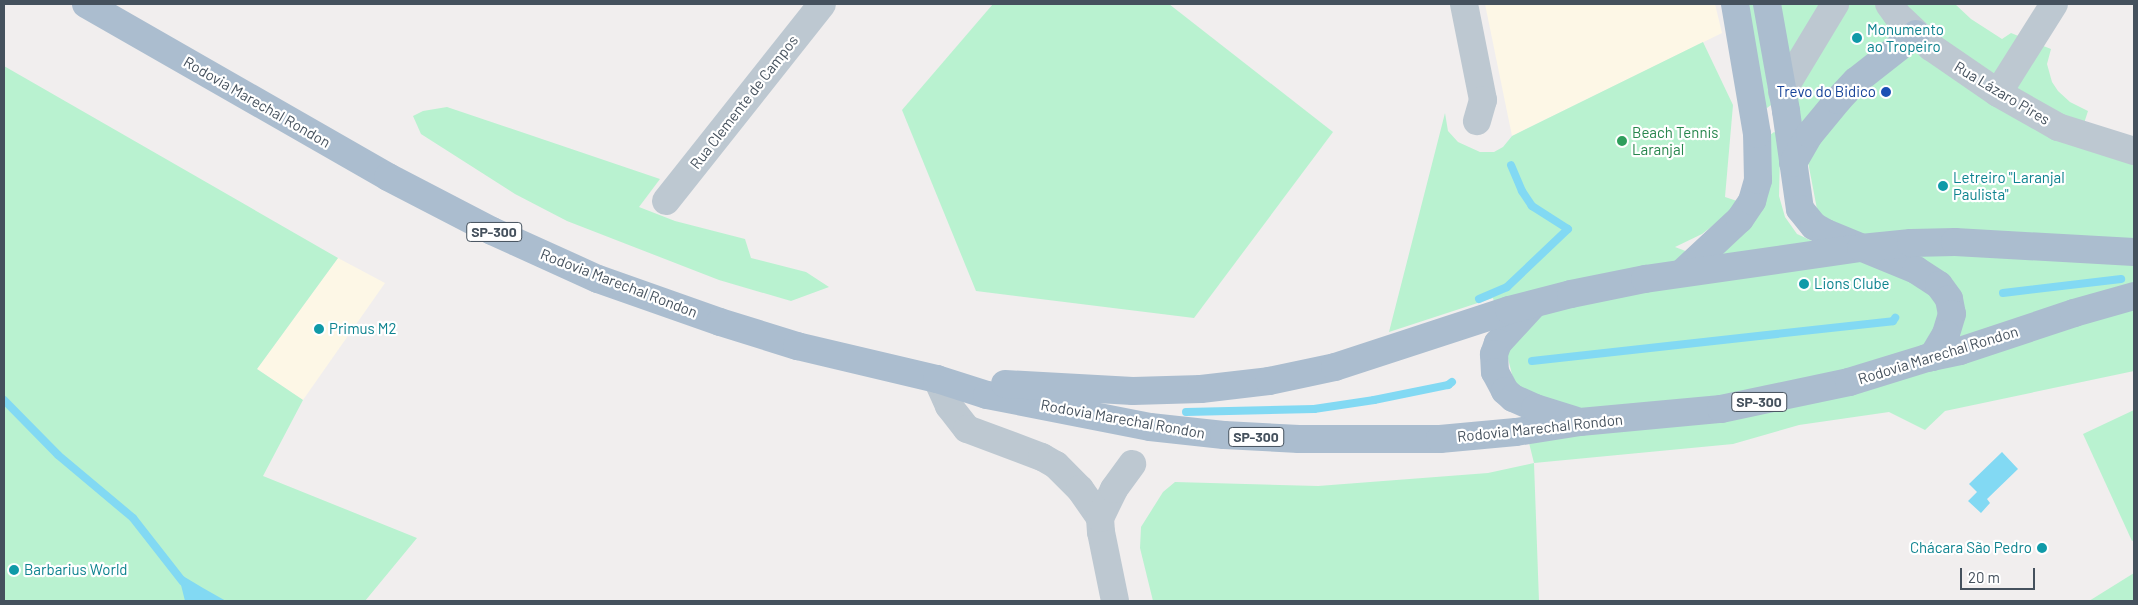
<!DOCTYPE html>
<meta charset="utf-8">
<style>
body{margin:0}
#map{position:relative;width:2138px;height:605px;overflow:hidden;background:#f1eeee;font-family:Barlow,sans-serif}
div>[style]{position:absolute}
.commercial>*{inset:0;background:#fdf7e6}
.green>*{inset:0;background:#b9f2d0}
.water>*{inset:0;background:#82d9f3}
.stream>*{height:8px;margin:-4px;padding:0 4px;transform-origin:4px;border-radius:4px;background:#82d9f3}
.minor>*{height:28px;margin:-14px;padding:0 14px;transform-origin:14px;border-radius:14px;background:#bdc8d1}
.major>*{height:28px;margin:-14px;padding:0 14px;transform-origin:14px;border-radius:14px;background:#abbdcf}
.dots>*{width:14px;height:14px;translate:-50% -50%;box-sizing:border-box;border:2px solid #fff;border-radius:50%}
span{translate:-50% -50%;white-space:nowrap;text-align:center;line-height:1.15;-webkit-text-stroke:4.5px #fff;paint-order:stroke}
.shield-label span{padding:1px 4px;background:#fff;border:1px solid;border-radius:4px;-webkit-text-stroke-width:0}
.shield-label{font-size:14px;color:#45515d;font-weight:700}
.culture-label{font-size:15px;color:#0d838f}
.left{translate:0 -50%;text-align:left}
.right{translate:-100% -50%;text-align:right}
.transit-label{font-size:15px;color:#164399}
.street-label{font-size:15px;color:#45515d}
.leisure-label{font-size:15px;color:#27864d}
.frame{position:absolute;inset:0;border:5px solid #45515d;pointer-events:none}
.scale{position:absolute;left:1960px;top:568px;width:75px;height:22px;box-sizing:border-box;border:2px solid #45515d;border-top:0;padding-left:6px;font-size:15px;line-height:18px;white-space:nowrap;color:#45515d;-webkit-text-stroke:4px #fff;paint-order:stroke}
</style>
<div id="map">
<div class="commercial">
<i style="clip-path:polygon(1485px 4px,1715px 4px,1722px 33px,1512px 136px)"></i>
<i style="clip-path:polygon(338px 258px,385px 283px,303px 400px,257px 369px)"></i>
</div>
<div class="green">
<i style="clip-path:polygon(993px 4px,1169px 4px,1333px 132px,1194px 318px,976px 291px,902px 110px)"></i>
<i style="clip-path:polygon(1747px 4px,1754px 4px,1771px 105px,1767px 108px,1763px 106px)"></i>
<i style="clip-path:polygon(1778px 4px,1955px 4px,1971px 19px,2002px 39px,2011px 33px,2051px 49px,2047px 64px,2052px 82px,2058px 91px,2070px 102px,2088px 111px,2077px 145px,2134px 162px,2134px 371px,1945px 411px,1925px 430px,1889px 412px,1799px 425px,1733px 444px,1534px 463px,1539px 601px,1153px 601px,1140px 548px,1141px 527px,1163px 492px,1175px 482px,1318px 486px,1488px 473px,1534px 463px,1493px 298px,1389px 332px,1445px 113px,1448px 131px,1458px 142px,1480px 152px,1494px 152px,1503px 147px,1512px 136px,1703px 42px,1733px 105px,1725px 197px,1737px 201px,1729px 213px,1702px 234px,1675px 247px,1712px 261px,1824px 246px)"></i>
<i style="clip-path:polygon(4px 66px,338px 258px,257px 369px,303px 400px,263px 476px,417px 538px,365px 601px,4px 601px)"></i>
<i style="clip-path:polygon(447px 107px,660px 179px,639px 207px,675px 221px,745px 239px,751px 258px,806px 272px,829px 287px,791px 301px,719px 280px,567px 221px,515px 194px,421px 134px,413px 116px,423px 111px)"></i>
<i style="clip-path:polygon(1774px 132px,1776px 133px,1780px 154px,1779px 196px,1785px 217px,1797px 234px,1819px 244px,1711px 256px,1732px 245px,1748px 229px,1770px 135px)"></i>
<i style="clip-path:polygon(2134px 410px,2134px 540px,2132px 541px,2083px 434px)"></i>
<i style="clip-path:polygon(2134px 573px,2134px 601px,2089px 601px)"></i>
</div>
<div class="water">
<i style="clip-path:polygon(2002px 452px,2018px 469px,1987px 499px,1990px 503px,1981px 513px,1968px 501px,1977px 492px,1969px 484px)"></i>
<i style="clip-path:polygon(178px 573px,203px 588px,226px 601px,185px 601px)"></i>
</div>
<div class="stream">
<i style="left:2003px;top:293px;width:119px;rotate:-6.8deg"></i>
<i style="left:1479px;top:299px;width:30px;rotate:-23deg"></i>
<i style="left:1507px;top:287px;width:84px;rotate:-43.6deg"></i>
<i style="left:1568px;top:229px;width:43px;rotate:-147.4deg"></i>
<i style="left:1532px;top:206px;width:18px;rotate:-124deg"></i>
<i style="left:1522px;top:191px;width:28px;rotate:-113deg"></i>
<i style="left:1532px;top:361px;width:363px;rotate:-6.3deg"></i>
<i style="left:1893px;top:321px;width:4px;rotate:-56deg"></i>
<i style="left:4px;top:400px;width:77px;rotate:45.5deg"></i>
<i style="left:58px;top:455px;width:98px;rotate:40deg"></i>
<i style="left:133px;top:518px;width:81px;rotate:52deg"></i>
<i style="left:1186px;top:412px;width:128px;rotate:-1.3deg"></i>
<i style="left:1314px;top:409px;width:61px;rotate:-8.5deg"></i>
<i style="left:1374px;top:400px;width:76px;rotate:-11.5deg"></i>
<i style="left:1448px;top:385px;width:5px;rotate:-37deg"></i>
</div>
<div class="minor">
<i style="left:1464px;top:4px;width:98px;rotate:78.8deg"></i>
<i style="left:1483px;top:100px;width:22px;rotate:106deg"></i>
<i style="left:1889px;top:4px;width:14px;rotate:54deg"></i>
<i style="left:1897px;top:15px;width:47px;rotate:43.3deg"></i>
<i style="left:1931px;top:47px;width:81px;rotate:34.5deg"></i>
<i style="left:1998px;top:93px;width:69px;rotate:29.5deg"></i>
<i style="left:2058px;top:127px;width:80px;rotate:17.5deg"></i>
<i style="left:1782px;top:92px;width:103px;rotate:-58.9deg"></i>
<i style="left:1998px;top:93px;width:105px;rotate:-57.8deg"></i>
<i style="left:666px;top:201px;width:251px;rotate:-51.6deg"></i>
<i style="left:937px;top:379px;width:30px;rotate:66deg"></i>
<i style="left:949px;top:406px;width:29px;rotate:52deg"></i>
<i style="left:967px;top:429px;width:80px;rotate:20.5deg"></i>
<i style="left:1042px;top:457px;width:16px;rotate:30deg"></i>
<i style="left:1056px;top:465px;width:34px;rotate:45deg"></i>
<i style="left:1080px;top:489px;width:35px;rotate:55deg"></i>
<i style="left:1100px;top:518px;width:14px;rotate:86deg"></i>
<i style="left:1101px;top:532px;width:70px;rotate:78.5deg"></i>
<i style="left:1100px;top:518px;width:32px;rotate:-64deg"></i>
<i style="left:1114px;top:489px;width:31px;rotate:-54deg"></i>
</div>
<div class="major">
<i style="left:86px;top:4px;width:348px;rotate:29.8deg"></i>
<i style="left:388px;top:177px;width:117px;rotate:27.4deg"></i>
<i style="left:492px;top:231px;width:116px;rotate:24.4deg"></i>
<i style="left:598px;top:279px;width:129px;rotate:19.4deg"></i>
<i style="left:720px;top:322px;width:81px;rotate:17.3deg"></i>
<i style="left:797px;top:346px;width:144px;rotate:13.3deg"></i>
<i style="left:937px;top:379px;width:52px;rotate:17.7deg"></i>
<i style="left:987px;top:395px;width:166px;rotate:11.1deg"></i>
<i style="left:1150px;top:427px;width:74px;rotate:6.2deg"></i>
<i style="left:1224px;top:435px;width:75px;rotate:3.1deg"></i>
<i style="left:1299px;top:439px;width:141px"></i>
<i style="left:1440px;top:439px;width:76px;rotate:-5.3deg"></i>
<i style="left:1516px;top:432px;width:65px;rotate:-8.9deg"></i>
<i style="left:1580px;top:422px;width:142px;rotate:-5.3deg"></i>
<i style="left:1721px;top:409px;width:131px;rotate:-11.9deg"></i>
<i style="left:1849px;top:382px;width:82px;rotate:-17.1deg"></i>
<i style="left:1927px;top:358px;width:34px;rotate:-12deg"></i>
<i style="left:1960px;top:351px;width:120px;rotate:-18.4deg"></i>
<i style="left:2074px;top:313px;width:62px;rotate:-15.8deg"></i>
<i style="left:1767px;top:4px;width:109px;rotate:79.9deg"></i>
<i style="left:1786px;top:111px;width:99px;rotate:81.9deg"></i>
<i style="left:1800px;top:209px;width:22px;rotate:51deg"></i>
<i style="left:1814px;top:226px;width:14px;rotate:30deg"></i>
<i style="left:1826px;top:233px;width:97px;rotate:22.3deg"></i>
<i style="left:1916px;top:270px;width:27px;rotate:33deg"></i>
<i style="left:1939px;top:285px;width:17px;rotate:54deg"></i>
<i style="left:1949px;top:299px;width:15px;rotate:79deg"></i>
<i style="left:1952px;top:314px;width:21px;rotate:107deg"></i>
<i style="left:1946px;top:334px;width:27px;rotate:121deg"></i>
<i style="left:1793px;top:163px;width:34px;rotate:-60deg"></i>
<i style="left:1810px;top:134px;width:44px;rotate:-50.5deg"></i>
<i style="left:1838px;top:100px;width:26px;rotate:-47deg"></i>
<i style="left:1856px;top:81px;width:76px;rotate:-38.1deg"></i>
<i style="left:1682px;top:273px;width:79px;rotate:-43deg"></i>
<i style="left:1740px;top:219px;width:22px;rotate:-56deg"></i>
<i style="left:1752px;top:201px;width:22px;rotate:-74deg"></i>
<i style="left:1758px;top:180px;width:46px;rotate:-91.2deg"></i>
<i style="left:1757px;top:134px;width:132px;rotate:-99.6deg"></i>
<i style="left:1533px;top:305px;width:52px;rotate:132.6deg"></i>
<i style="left:1498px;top:343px;width:12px;rotate:110deg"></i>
<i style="left:1494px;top:354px;width:18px;rotate:87deg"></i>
<i style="left:1495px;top:372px;width:21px;rotate:62deg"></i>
<i style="left:1505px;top:391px;width:11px;rotate:41deg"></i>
<i style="left:1513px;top:398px;width:24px;rotate:24deg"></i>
<i style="left:1535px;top:408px;width:41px;rotate:17.1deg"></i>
<i style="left:1005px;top:384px;width:128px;rotate:3.1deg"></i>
<i style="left:1133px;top:391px;width:68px;rotate:-1.7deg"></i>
<i style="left:1201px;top:389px;width:68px;rotate:-6.7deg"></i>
<i style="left:1269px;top:381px;width:67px;rotate:-12deg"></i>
<i style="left:1335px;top:367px;width:183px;rotate:-18.1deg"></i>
<i style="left:1509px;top:310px;width:64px;rotate:-14.5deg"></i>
<i style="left:1571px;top:294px;width:76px;rotate:-11.5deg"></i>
<i style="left:1645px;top:279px;width:218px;rotate:-8.2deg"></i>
<i style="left:1861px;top:248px;width:50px;rotate:-5.7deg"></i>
<i style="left:1911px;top:243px;width:44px;rotate:-1.3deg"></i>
<i style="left:1955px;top:242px;width:179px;rotate:3.2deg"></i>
</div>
<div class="dots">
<i style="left:1857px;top:38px;background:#0f9aa8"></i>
<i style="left:1886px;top:92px;background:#1a4fb4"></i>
<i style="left:1622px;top:141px;background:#2e9e5b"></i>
<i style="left:1943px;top:186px;background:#0f9aa8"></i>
<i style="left:1804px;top:284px;background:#0f9aa8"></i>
<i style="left:319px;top:329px;background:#0f9aa8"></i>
<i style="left:2042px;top:548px;background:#0f9aa8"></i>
<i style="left:14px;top:570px;background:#0f9aa8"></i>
</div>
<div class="shield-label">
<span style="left:494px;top:232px">SP-300</span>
<span style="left:1759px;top:402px">SP-300</span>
<span style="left:1256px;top:437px">SP-300</span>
</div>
<div class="culture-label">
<span class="left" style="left:1867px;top:38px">Monumento<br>ao Tropeiro</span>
<span class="left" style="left:1953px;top:186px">Letreiro "Laranjal<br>Paulista"</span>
<span class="left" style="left:1814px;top:284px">Lions Clube</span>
<span class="left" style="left:329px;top:329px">Primus M2</span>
<span class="right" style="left:2032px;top:548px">Chácara São Pedro</span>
<span class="left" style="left:24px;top:570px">Barbarius World</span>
</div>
<div class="transit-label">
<span class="right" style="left:1876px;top:92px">Trevo do Bidico</span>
</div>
<div class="street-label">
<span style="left:2002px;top:93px;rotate:31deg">Rua Lázaro Pires</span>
<span style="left:257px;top:102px;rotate:30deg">Rodovia Marechal Rondon</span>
<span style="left:744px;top:102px;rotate:-52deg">Rua Clemente de Campos</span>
<span style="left:619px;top:283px;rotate:21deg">Rodovia Marechal Rondon</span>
<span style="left:1938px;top:355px;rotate:-17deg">Rodovia Marechal Rondon</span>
<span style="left:1123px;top:419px;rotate:10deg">Rodovia Marechal Rondon</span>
<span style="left:1540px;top:428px;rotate:-6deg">Rodovia Marechal Rondon</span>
</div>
<div class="leisure-label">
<span class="left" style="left:1632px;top:141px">Beach Tennis<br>Laranjal</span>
</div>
<div class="frame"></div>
<div class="scale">20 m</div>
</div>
